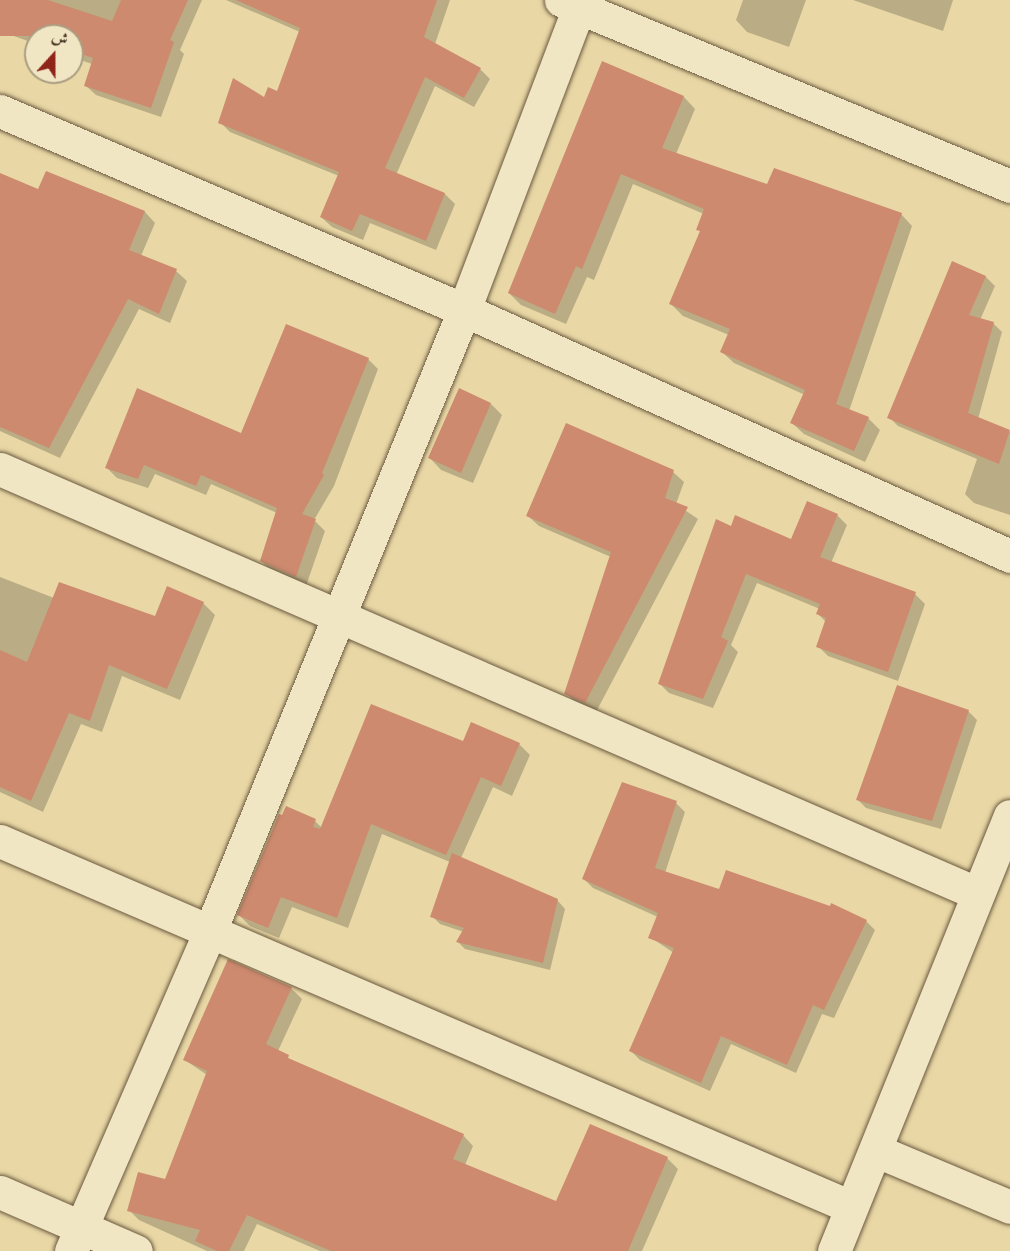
<!DOCTYPE html>
<meta charset="utf-8">
<style>
body{margin:0}
#map{position:relative;width:1010px;height:1251px;overflow:hidden;background:#e9d8a5;font-family:"Old Standard TT",Amiri,serif}
div>[style]{position:absolute}
.shadow>*{inset:0;background:#0003}
.building>*{inset:0;background:#cd8a6f}
.roads{filter:drop-shadow(0 0 2px #6b5940) drop-shadow(0 0 2px #6b5940)}
.minor>*{height:33px;margin:-16.5px;padding:0 16.5px;transform-origin:16.5px;border-radius:16.5px;background:#f1e6c4}
.tertiary>*{height:33px;margin:-16.5px;padding:0 16.5px;transform-origin:16.5px;border-radius:16.5px;background:#f1e6c4}
span{translate:-50% -50%;white-space:nowrap;text-align:center;line-height:1.15;-webkit-text-stroke:4.5px #f1e6c4;paint-order:stroke}
.north{position:absolute;left:24px;top:24px;width:60px;height:60px;box-sizing:border-box;background:#f1e6c4;border:2px solid #ab9d82;border-radius:50%;rotate:21deg;font-size:16px;font-weight:700;line-height:24px;text-align:center;color:#412f1e}
.north::after{content:'';display:block;margin:auto;width:21px;height:27px;background:#8f2418;clip-path:polygon(50% 0,100% 100%,50% 72%,0 100%)}
</style>
<div id="map">
<div class="shadow">
<i style="clip-path:polygon(0 0,202px 0,180px 50px,184px 54px,161px 117px,96px 95px,85px 85px,92px 64px,72px 57px,72px 36px,36px 36px,36px 44px,0 31px)"></i>
<i style="clip-path:polygon(226px 0,450px 0,435px 44px,480px 69px,490px 79px,474px 107px,435px 86px,396px 175px,445px 194px,455px 204px,436px 250px,370px 223px,363px 240px,332px 227px,321px 217px,339px 176px,230px 132px,220px 122px,278px 93px,300px 32px)"></i>
<i style="clip-path:polygon(743px 0,806px 0,789px 47px,747px 32px,736px 20px)"></i>
<i style="clip-path:polygon(853px 0,953px 0,943px 31px)"></i>
<i style="clip-path:polygon(603px 63px,684px 97px,695px 109px,676px 154px,768px 186px,901px 214px,912px 226px,849px 411px,868px 418px,880px 430px,865px 462px,804px 434px,792px 423px,805px 395px,734px 363px,722px 352px,729px 335px,683px 316px,671px 304px,701px 232px,698px 229px,704px 214px,633px 184px,594px 280px,587px 277px,566px 324px,521px 305px,509px 293px)"></i>
<i style="clip-path:polygon(0 175px,39px 191px,100px 197px,101px 193px,145px 212px,155px 223px,141px 256px,176px 271px,187px 281px,170px 323px,139px 309px,60px 458px,0 431px)"></i>
<i style="clip-path:polygon(952px 263px,986px 277px,995px 286px,980px 320px,993px 323px,1002px 332px,978px 419px,1010px 432px,1010px 515px,974px 503px,965px 494px,977px 459px,898px 426px,889px 417px)"></i>
<i style="clip-path:polygon(368px 359px,378px 369px,334px 486px,314px 520px,325px 531px,306px 586px,272px 571px,261px 561px,277px 513px,211px 484px,206px 495px,155px 474px,148px 488px,117px 478px,107px 468px,242px 435px)"></i>
<i style="clip-path:polygon(491px 404px,502px 415px,473px 483px,441px 470px,430px 458px)"></i>
<i style="clip-path:polygon(673px 472px,684px 482px,676px 504px,698px 519px,596px 712px,577px 704px,566px 693px,611px 557px,539px 526px,528px 516px)"></i>
<i style="clip-path:polygon(837px 515px,847px 525px,831px 563px,915px 594px,925px 604px,898px 681px,828px 656px,818px 646px,826px 622px,818px 614px,820px 609px,757px 583px,731px 645px,738px 652px,713px 708px,669px 693px,659px 683px,732px 528px,792px 541px)"></i>
<i style="clip-path:polygon(0 577px,54px 598px,155px 618px,203px 603px,215px 615px,180px 700px,122px 676px,102px 732px,81px 724px,43px 812px,0 792px)"></i>
<i style="clip-path:polygon(968px 711px,977px 720px,941px 829px,866px 808px,858px 800px)"></i>
<i style="clip-path:polygon(464px 742px,519px 744px,530px 755px,512px 796px,493px 787px,461px 858px,558px 901px,565px 909px,550px 970px,465px 949px,458px 942px,464px 932px,440px 924px,432px 916px,450px 862px,382px 834px,348px 928px,292px 907px,279px 938px,250px 926px,239px 915px,315px 821px,322px 828px)"></i>
<i style="clip-path:polygon(676px 803px,685px 812px,665px 873px,720px 891px,866px 921px,875px 930px,834px 1018px,822px 1014px,796px 1073px,731px 1044px,710px 1091px,640px 1060px,631px 1051px,674px 953px,650px 937px,658px 917px,593px 888px,584px 879px)"></i>
<i style="clip-path:polygon(291px 988px,302px 999px,278px 1051px,295px 1063px,463px 1135px,473px 1146px,465px 1165px,557px 1203px,667px 1158px,678px 1169px,642px 1251px,320px 1251px,257px 1224px,244px 1251px,207px 1251px,139px 1220px,129px 1210px,165px 1181px,207px 1075px,185px 1060px)"></i>
</div>
<div class="building">
<i style="clip-path:polygon(0 0,48px 0,112px 21px,121px 0,188px 0,170px 40px,174px 42px,151px 108px,84px 86px,93px 58px,72px 51px,72px 36px,0 36px)"></i>
<i style="clip-path:polygon(236px 0,437px 0,424px 37px,481px 68px,464px 98px,425px 77px,385px 168px,445px 193px,426px 241px,360px 214px,352px 231px,320px 217px,339px 172px,218px 123px,233px 78px,264px 97px,268px 87px,277px 91px,300px 28px)"></i>
<i style="clip-path:polygon(602px 61px,684px 96px,662px 148px,767px 184px,774px 168px,902px 213px,836px 404px,869px 417px,854px 451px,790px 423px,805px 390px,720px 352px,730px 329px,669px 304px,700px 231px,696px 230px,704px 209px,621px 174px,582px 269px,576px 266px,555px 314px,508px 293px)"></i>
<i style="clip-path:polygon(46px 171px,145px 211px,129px 250px,177px 269px,159px 314px,128px 299px,49px 448px,0 427px,0 173px,38px 189px)"></i>
<i style="clip-path:polygon(952px 261px,986px 276px,969px 315px,994px 322px,968px 413px,1010px 430px,999px 464px,887px 418px)"></i>
<i style="clip-path:polygon(286px 324px,369px 358px,322px 473px,324px 475px,302px 514px,316px 519px,296px 577px,260px 561px,277px 508px,201px 475px,196px 486px,144px 465px,138px 479px,105px 468px,137px 388px,241px 433px)"></i>
<i style="clip-path:polygon(459px 388px,491px 403px,461px 473px,428px 458px)"></i>
<i style="clip-path:polygon(566px 423px,674px 470px,665px 498px,688px 507px,585px 703px,564px 694px,611px 552px,526px 516px)"></i>
<i style="clip-path:polygon(807px 501px,838px 514px,820px 557px,916px 592px,888px 672px,816px 647px,826px 618px,816px 614px,820px 604px,746px 574px,721px 637px,728px 641px,703px 699px,658px 684px,716px 519px,731px 526px,735px 515px,791px 539px)"></i>
<i style="clip-path:polygon(59px 582px,155px 616px,167px 586px,204px 602px,167px 689px,109px 665px,90px 721px,69px 713px,31px 801px,0 787px,0 650px,27px 662px)"></i>
<i style="clip-path:polygon(897px 685px,969px 710px,932px 821px,856px 800px)"></i>
<i style="clip-path:polygon(371px 704px,463px 741px,471px 722px,520px 743px,501px 786px,481px 777px,446px 855px,371px 824px,337px 918px,281px 897px,268px 928px,237px 915px,279px 814px,282px 815px,286px 806px,316px 819px,313px 827px,320px 829px)"></i>
<i style="clip-path:polygon(622px 782px,677px 801px,655px 868px,719px 889px,726px 870px,830px 906px,831px 903px,867px 920px,824px 1010px,813px 1005px,787px 1065px,721px 1036px,701px 1083px,629px 1051px,674px 948px,648px 938px,658px 913px,582px 879px)"></i>
<i style="clip-path:polygon(452px 853px,558px 899px,543px 963px,456px 942px,464px 928px,430px 917px)"></i>
<i style="clip-path:polygon(228px 959px,292px 987px,266px 1044px,289px 1055px,288px 1058px,464px 1134px,453px 1159px,556px 1201px,590px 1124px,668px 1157px,628px 1251px,331px 1251px,247px 1215px,229px 1251px,217px 1251px,195px 1241px,200px 1230px,127px 1211px,138px 1172px,165px 1179px,207px 1071px,183px 1060px)"></i>
</div>
<div class="roads">
<div class="minor">
<i style="left:561px;top:0;width:486px;rotate:22.5deg"></i>
<i style="left:0;top:111px;width:505px;rotate:23.21deg"></i>
<i style="left:464px;top:310px;width:599px;rotate:24.25deg"></i>
<i style="left:0;top:469px;width:1064px;rotate:23.48deg"></i>
<i style="left:0;top:841px;width:926px;rotate:23.27deg"></i>
<i style="left:877px;top:1151px;width:144px;rotate:22.8deg"></i>
<i style="left:0;top:1192px;width:148px;rotate:23.5deg"></i>
<i style="left:71px;top:1251px;width:349px;rotate:-66.5deg"></i>
<i style="left:210px;top:931px;width:671px;rotate:-67.75deg"></i>
<i style="left:464px;top:310px;width:332px;rotate:-69.2deg"></i>
</div>
<div class="tertiary">
<i style="left:834px;top:1251px;width:469px;rotate:-68deg"></i>
</div>
</div>
<div class="north">ش</div>
</div>
